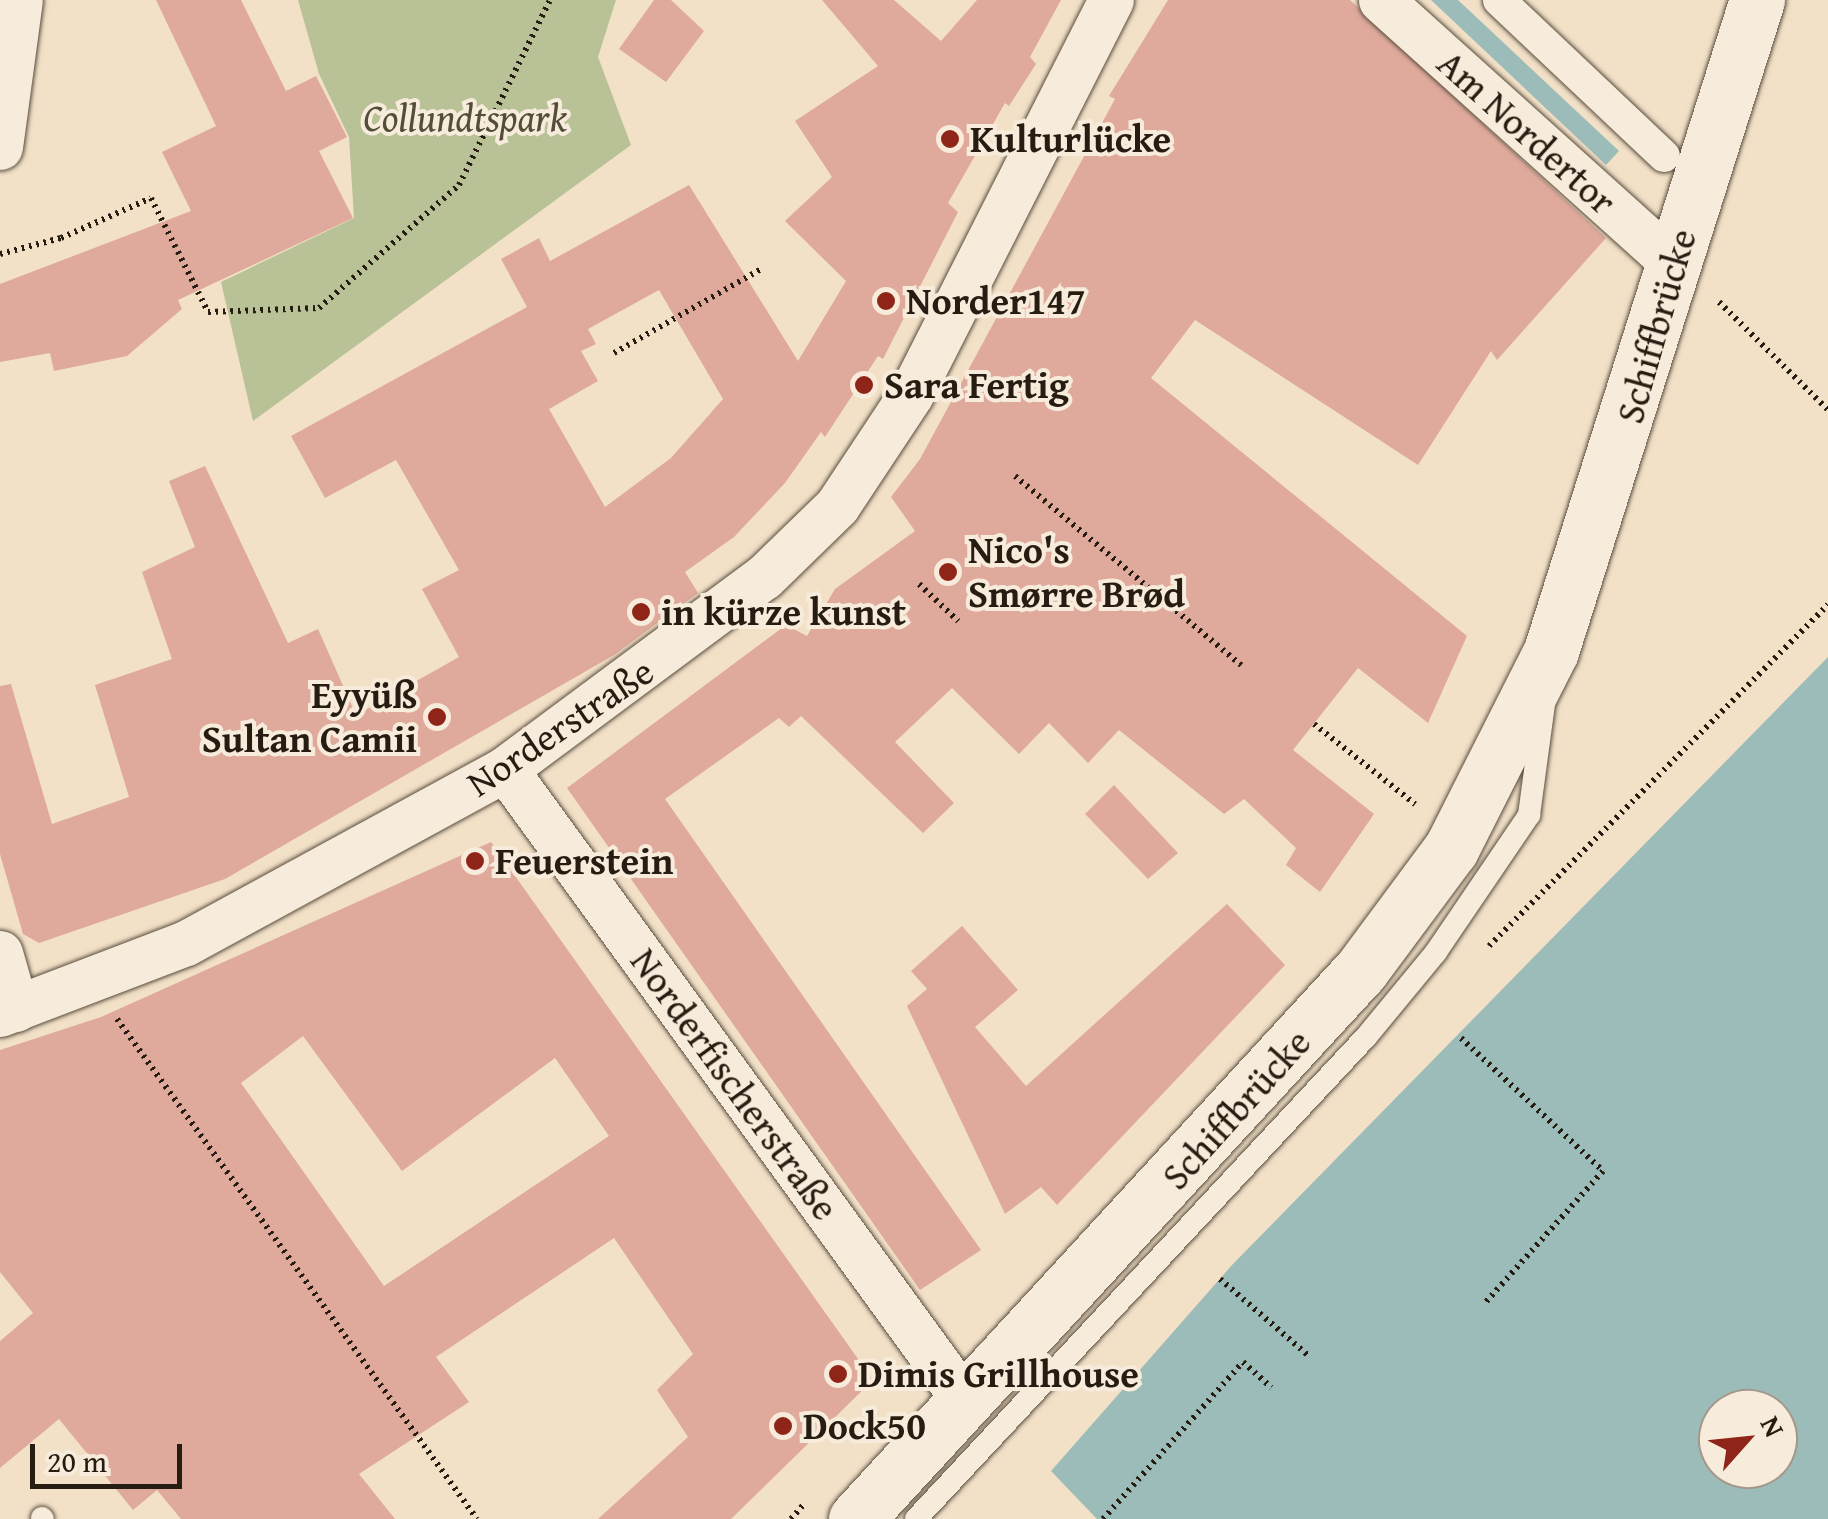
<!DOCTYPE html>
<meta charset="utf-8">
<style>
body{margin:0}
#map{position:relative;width:1828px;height:1519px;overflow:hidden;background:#f2e0c7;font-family:"Gentium Book Plus",serif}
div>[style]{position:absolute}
.green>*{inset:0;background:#b9c296}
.water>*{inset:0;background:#9cbcba}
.building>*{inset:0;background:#dfaa9c}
.path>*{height:6px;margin-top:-3px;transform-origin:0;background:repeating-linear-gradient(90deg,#261c11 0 2.5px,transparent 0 7.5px)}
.roads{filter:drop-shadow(0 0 2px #594d3e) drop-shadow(0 0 2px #594d3e)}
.service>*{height:22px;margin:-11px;padding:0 11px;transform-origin:11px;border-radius:11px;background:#f7ebdb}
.pedestrian>*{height:32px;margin:-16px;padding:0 16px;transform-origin:16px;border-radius:16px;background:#f7ebdb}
.minor>*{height:45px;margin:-22.5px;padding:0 22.5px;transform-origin:22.5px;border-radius:22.5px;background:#f7ebdb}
.secondary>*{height:55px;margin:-27.5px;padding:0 27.5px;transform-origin:27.5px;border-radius:27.5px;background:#f7ebdb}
.dots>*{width:28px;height:28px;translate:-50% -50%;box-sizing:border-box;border:5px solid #f7ebdb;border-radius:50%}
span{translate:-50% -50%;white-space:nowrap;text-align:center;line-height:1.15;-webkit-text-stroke:8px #f7ebdb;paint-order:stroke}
.park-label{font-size:38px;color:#524e39;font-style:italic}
.street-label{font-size:38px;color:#261c11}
.poi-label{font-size:38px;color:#261c11;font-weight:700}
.left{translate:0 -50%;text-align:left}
.right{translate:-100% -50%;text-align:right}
.north{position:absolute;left:1698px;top:1389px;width:100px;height:100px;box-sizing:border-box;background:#f7ebdb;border:2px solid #a3988a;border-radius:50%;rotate:63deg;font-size:28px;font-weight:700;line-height:40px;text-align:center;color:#261c11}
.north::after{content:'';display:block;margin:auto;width:35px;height:45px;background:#8f2418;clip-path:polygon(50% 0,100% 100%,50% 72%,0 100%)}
.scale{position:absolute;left:30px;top:1444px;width:152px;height:45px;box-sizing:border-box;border:5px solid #261c11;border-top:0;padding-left:12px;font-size:30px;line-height:35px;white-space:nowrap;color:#261c11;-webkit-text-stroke:8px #f7ebdb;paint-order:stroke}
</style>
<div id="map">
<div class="green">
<i style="clip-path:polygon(298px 0,616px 0,598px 57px,631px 145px,253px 421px,221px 282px,354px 218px,349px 137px,319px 74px)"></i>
</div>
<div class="water">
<i style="clip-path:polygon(1431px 0,1458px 0,1619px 151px,1606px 165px)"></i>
<i style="clip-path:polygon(evenodd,1828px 657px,1828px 1519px,1097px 1519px,1051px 1471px,1232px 1265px,1828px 657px,1778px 1409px,1778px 1469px,1718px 1469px,1718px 1409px,1778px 1409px)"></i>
</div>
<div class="building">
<i style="clip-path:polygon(156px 0,241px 0,286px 91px,316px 76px,347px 137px,319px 151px,353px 218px,178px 300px,182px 309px,127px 356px,54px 371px,50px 353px,0 362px,0 284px,191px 211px,162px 152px,216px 126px)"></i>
<i style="clip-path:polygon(654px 0,671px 0,704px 31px,666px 82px,619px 49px)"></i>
<i style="clip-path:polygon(evenodd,822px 0,894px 0,941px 41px,977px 0,1061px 0,1030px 57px,1036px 64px,1009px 106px,1005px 103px,948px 203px,958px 212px,883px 359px,878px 356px,825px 437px,821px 432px,785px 483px,734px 537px,685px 572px,698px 593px,614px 655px,225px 879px,39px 943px,23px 934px,0 854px,0 686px,11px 684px,52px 824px,129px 797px,95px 685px,172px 659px,142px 572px,195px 547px,169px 481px,205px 466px,288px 643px,318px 629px,356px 715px,459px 657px,422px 589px,459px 570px,396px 460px,325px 498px,291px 436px,527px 307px,501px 259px,539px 238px,550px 261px,689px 185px,798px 361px,846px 281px,785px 221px,832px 177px,795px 121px,878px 66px,822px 0,659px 290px,723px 399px,671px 458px,605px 507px,549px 409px,598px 381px,581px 351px,596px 344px,588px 329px,659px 290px)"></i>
<i style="clip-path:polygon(1168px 0,1350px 0,1606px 238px,1497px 360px,1491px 351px,1418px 465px,1195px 320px,1151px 378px,1467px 636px,1428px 723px,1358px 668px,1293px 750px,1374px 814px,1320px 892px,1286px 865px,1296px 848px,1244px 799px,1224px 814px,1119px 730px,1088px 763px,1049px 723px,1019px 754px,952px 688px,895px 742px,954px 803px,923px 833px,801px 716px,789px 727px,779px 718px,665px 799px,981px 1250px,920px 1290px,567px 788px,786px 625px,807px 636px,835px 589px,915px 531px,891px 497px,920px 459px,1115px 99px,1109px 96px)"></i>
<i style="clip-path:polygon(1114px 785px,1178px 853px,1148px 879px,1085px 814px)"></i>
<i style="clip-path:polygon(evenodd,491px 842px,873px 1380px,731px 1519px,598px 1519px,688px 1437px,657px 1390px,693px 1354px,614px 1238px,436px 1357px,469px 1402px,359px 1474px,395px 1519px,181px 1519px,157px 1490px,133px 1510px,59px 1419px,0 1468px,0 1341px,33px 1313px,0 1272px,0 1050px,101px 1017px,491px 842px,303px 1036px,402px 1171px,555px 1058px,609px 1136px,384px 1286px,241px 1083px,303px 1036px)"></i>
<i style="clip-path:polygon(1227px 904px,1285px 965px,1057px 1205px,1041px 1187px,1005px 1214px,907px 1006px,927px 989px,911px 971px,962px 926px,1018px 990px,975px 1027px,1026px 1086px)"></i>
</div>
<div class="path">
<i style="left:0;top:254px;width:63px;rotate:-14.7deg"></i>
<i style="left:61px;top:238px;width:98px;rotate:-24deg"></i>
<i style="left:151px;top:198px;width:127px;rotate:63.4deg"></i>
<i style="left:208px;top:312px;width:111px;rotate:-2.1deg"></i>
<i style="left:319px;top:308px;width:186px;rotate:-41.3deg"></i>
<i style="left:459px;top:185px;width:206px;rotate:-63.8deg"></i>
<i style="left:1719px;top:302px;width:153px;rotate:44.7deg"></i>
<i style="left:614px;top:353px;width:169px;rotate:-29.7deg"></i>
<i style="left:1015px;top:476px;width:295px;rotate:39.9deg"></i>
<i style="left:919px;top:584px;width:54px;rotate:43.5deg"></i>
<i style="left:1314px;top:724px;width:129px;rotate:38.4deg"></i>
<i style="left:1489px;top:946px;width:481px;rotate:-45.2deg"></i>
<i style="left:117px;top:1019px;width:616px;rotate:54.25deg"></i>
<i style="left:1461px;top:1038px;width:195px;rotate:43.1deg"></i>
<i style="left:1603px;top:1171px;width:176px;rotate:131.8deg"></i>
<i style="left:1220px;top:1279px;width:119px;rotate:40.9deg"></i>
<i style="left:791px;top:1519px;width:21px;rotate:-49deg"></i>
<i style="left:1103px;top:1519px;width:210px;rotate:-48.3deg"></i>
<i style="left:1243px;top:1362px;width:38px;rotate:42deg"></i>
</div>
<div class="roads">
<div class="service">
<i style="left:42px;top:1518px;width:1px;rotate:45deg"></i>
<i style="left:916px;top:1519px;width:659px;rotate:-46.97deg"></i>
<i style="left:1366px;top:1037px;width:110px;rotate:-50.5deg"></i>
<i style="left:1436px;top:952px;width:166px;rotate:-55.8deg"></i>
<i style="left:1529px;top:815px;width:112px;rotate:-82.3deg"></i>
</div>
<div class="pedestrian">
<i style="left:1499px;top:0;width:227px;rotate:43.4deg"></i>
</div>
<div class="minor">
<i style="left:1381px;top:0;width:393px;rotate:42deg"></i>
<i style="left:0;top:147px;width:148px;rotate:-82.3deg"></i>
<i style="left:505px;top:769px;width:780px;rotate:53.97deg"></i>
<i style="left:0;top:953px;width:58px;rotate:74.1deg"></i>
<i style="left:0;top:1014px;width:199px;rotate:-20.9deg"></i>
<i style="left:186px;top:943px;width:363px;rotate:-28.6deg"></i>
<i style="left:505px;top:769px;width:322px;rotate:-36.6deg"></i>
<i style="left:764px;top:577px;width:102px;rotate:-44.2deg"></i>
<i style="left:837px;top:506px;width:134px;rotate:-56.5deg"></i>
<i style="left:911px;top:394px;width:442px;rotate:-63.1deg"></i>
</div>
<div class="secondary">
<i style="left:856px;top:1519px;width:746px;rotate:-47.39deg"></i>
<i style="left:1361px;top:970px;width:151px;rotate:-53.4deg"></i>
<i style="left:1451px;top:849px;width:222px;rotate:-63.2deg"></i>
<i style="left:1551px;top:651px;width:683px;rotate:-72.44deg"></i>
</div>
</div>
<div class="dots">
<i style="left:950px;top:139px;background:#8f2418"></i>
<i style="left:886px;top:301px;background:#8f2418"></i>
<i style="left:864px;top:385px;background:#8f2418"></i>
<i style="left:948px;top:572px;background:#8f2418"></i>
<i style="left:641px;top:612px;background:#8f2418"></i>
<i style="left:437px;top:717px;background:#8f2418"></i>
<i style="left:475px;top:861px;background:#8f2418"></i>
<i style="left:838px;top:1374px;background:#8f2418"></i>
<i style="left:783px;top:1426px;background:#8f2418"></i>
</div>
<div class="park-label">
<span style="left:465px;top:118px">Collundtspark</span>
</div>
<div class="street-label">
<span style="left:1527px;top:132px;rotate:42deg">Am Nordertor</span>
<span style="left:1656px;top:326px;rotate:-74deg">Schiffbrücke</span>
<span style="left:560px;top:727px;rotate:-34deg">Norderstraße</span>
<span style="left:735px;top:1084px;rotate:54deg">Norderfischerstraße</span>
<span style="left:1236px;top:1109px;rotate:-48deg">Schiffbrücke</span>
</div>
<div class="poi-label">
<span class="left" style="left:970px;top:139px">Kulturlücke</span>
<span class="left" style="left:906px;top:301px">Norder147</span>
<span class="left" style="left:884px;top:385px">Sara Fertig</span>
<span class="left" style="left:968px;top:572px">Nico's<br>Smørre Brød</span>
<span class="left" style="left:661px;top:612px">in kürze kunst</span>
<span class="right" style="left:417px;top:717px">Eyyüß<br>Sultan Camii</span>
<span class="left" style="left:495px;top:861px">Feuerstein</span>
<span class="left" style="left:858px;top:1374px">Dimis Grillhouse</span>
<span class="left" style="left:803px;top:1426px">Dock50</span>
</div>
<div class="north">N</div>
<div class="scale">20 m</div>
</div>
